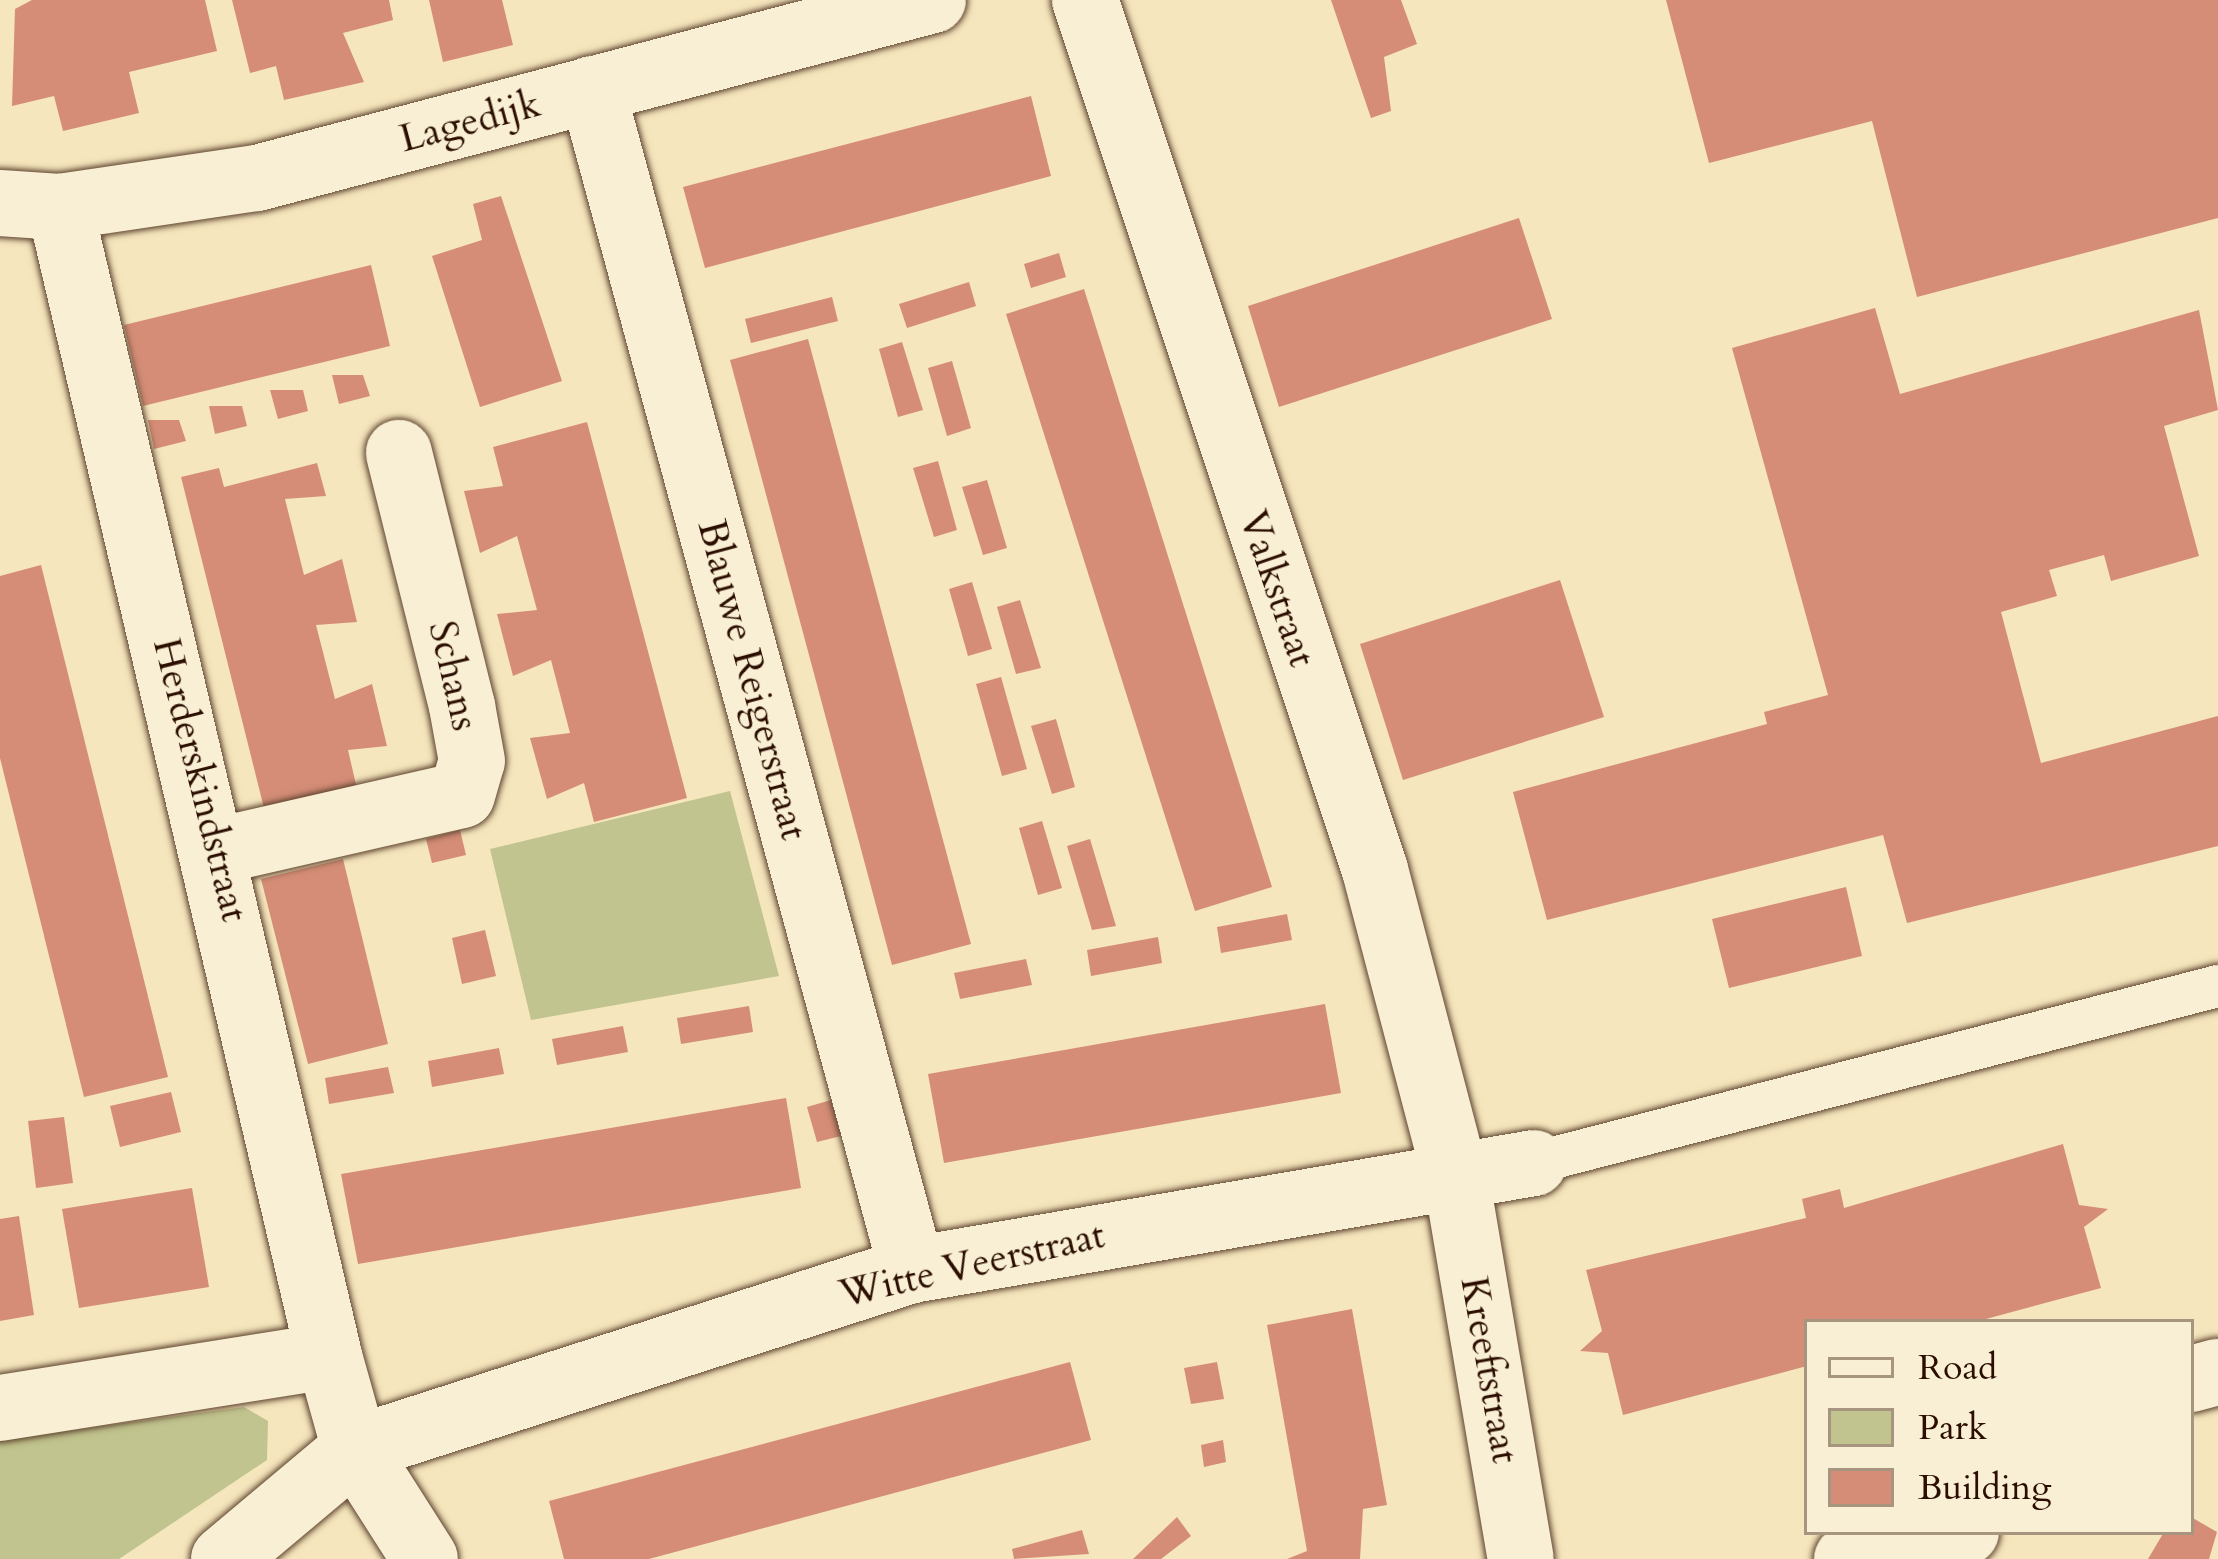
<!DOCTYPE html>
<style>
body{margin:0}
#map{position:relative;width:2218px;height:1559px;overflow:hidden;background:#f6e6bd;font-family:Cardo,serif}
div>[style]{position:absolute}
.green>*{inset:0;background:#c1c48e}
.building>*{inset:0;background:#d58d77}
.roads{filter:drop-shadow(0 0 3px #5e442f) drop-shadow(0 0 3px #5e442f)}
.service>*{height:42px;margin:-21px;padding:0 21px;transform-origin:21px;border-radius:21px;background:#f9efd4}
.minor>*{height:66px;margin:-33px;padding:0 33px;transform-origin:33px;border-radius:33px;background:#f9efd4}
.tertiary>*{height:66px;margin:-33px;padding:0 33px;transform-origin:33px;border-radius:33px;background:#f9efd4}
span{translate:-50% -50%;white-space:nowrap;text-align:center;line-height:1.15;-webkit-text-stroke:9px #f9efd4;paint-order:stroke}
.street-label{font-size:39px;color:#2b0e00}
.legend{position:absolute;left:1804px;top:1319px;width:390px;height:216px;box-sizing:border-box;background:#f9efd4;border:3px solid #a7957f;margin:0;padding:15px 21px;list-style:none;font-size:36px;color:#2b0e00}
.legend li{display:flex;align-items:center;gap:24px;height:60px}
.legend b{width:60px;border:3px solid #a7957f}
</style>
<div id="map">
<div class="green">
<i style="clip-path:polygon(730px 791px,779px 976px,531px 1020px,490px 849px)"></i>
<i style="clip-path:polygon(244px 1407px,268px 1421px,267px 1460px,119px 1559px,0 1559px,0 1440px)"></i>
</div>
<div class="building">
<i style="clip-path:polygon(32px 0,205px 0,217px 51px,129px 72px,139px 113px,63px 131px,54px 96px,12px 106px,15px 9px)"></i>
<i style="clip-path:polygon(232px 0,389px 0,393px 20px,343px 33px,364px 82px,284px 100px,276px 66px,250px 73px)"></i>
<i style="clip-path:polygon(429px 0,502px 0,513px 45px,443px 62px)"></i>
<i style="clip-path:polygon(1331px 0,1401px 0,1417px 44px,1384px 57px,1391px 111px,1371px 118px)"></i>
<i style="clip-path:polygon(1666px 0,2218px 0,2218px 218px,1917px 297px,1872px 121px,1709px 163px)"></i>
<i style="clip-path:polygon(1031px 96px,1051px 176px,705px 268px,683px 187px)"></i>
<i style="clip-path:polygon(501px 196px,562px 381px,480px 407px,432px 256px,482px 240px,473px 204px)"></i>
<i style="clip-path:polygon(1519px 218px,1552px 319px,1279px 407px,1248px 306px)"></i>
<i style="clip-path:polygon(1059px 253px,1066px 277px,1031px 288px,1024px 264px)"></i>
<i style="clip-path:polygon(371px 265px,390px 346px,143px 406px,124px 325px)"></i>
<i style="clip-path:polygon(969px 282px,976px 306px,907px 328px,899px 304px)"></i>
<i style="clip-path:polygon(1084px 289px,1272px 887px,1195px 911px,1006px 314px)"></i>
<i style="clip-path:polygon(832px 297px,838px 321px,751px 343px,745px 319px)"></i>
<i style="clip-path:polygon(1875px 308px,1900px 394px,2199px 310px,2218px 410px,2164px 426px,2199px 556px,2111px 581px,2104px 555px,2049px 570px,2057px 596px,2001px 612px,2041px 763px,2218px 716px,2218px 846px,1907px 923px,1883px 835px,1547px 920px,1513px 792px,1767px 724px,1764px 712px,1828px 695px,1732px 348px)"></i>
<i style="clip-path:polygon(808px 339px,971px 944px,892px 965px,730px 360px)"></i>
<i style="clip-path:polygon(902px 342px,923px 410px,898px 417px,879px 349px)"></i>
<i style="clip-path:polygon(952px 361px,971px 428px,947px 436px,928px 368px)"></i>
<i style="clip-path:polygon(332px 375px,363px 375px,370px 396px,339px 404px)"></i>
<i style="clip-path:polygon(270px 390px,303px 390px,308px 411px,278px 419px)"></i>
<i style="clip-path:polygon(209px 406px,242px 406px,247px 426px,215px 434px)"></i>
<i style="clip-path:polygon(148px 420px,179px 420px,186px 441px,154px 449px)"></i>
<i style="clip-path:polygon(587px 422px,687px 798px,594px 822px,584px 783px,547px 799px,530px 738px,570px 733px,551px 660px,513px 676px,497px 614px,537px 610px,517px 536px,480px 553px,464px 491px,503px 486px,493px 447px)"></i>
<i style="clip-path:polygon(938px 461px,957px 530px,934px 537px,913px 468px)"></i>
<i style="clip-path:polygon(317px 463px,326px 496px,285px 499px,304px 575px,342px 559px,357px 622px,316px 625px,335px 699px,372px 684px,387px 746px,348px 750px,357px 789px,265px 812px,181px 477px,219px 468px,224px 487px)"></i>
<i style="clip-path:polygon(987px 480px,1007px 548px,983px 555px,962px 487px)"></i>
<i style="clip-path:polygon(41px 565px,168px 1077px,84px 1097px,0 758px,0 576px)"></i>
<i style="clip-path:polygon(1560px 580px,1604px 717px,1403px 780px,1360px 644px)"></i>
<i style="clip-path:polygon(972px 582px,992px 649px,968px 656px,949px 589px)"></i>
<i style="clip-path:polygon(1020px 600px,1041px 668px,1016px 674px,997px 607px)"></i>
<i style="clip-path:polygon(1001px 677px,1027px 769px,1002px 776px,976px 684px)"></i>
<i style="clip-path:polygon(1056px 719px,1075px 787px,1052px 794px,1031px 726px)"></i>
<i style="clip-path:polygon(1042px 821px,1062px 888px,1038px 895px,1019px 828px)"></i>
<i style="clip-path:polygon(460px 830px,466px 855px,432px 863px,426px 839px)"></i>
<i style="clip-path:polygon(1090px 839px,1116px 926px,1092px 930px,1067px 846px)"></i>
<i style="clip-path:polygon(343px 859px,388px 1044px,308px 1064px,261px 879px)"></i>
<i style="clip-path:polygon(1846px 887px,1862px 956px,1729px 988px,1712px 919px)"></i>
<i style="clip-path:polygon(1287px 914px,1292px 940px,1221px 953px,1217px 927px)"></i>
<i style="clip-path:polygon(485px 930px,496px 976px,462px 984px,452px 938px)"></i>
<i style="clip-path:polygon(1158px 937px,1162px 963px,1091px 976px,1087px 950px)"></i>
<i style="clip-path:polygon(1026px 959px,1032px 985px,960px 999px,954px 973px)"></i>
<i style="clip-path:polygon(1325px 1004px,1341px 1093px,944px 1163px,928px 1074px)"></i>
<i style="clip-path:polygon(749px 1006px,753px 1032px,681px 1044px,677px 1018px)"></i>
<i style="clip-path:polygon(623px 1026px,628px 1052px,557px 1065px,552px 1039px)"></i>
<i style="clip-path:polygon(499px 1048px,504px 1074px,432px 1087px,428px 1061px)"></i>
<i style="clip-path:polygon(388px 1067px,394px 1093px,329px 1104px,325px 1078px)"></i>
<i style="clip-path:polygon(171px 1092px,181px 1132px,120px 1147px,110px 1106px)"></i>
<i style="clip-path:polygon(786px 1098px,801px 1188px,358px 1264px,341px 1174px)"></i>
<i style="clip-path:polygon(831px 1100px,841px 1136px,817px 1142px,807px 1107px)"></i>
<i style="clip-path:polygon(64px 1117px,73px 1183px,36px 1188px,28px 1121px)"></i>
<i style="clip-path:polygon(2063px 1144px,2079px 1205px,2108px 1209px,2084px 1227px,2101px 1288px,1975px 1322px,1807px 1322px,1807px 1366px,1623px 1415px,1608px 1353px,1580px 1351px,1602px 1331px,1586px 1270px,1806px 1218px,1802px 1199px,1840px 1189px,1844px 1208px)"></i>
<i style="clip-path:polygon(192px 1188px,209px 1287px,79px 1308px,62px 1209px)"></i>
<i style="clip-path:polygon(19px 1216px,34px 1315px,0 1321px,0 1219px)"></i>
<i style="clip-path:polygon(1352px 1309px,1387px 1505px,1363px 1509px,1360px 1559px,1287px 1559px,1307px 1551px,1267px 1325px)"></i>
<i style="clip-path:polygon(1070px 1362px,1091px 1440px,649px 1559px,564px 1559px,549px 1501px)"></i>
<i style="clip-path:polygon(1217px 1362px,1224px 1399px,1191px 1404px,1184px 1368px)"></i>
<i style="clip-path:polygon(1223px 1440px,1226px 1462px,1204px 1467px,1201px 1445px)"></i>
<i style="clip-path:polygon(1177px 1517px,1191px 1536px,1161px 1559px,1133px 1559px)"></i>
<i style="clip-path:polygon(2191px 1517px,2217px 1532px,2209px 1559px,2148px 1559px,2164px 1532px,2191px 1532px)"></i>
<i style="clip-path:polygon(1082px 1530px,1089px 1554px,1014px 1559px,1012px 1549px)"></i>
</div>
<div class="roads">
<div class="service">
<i style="left:1534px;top:1163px;width:707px;rotate:-14.51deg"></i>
</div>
<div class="minor">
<i style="left:1085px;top:0;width:917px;rotate:71.57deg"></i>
<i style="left:1375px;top:870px;width:323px;rotate:75.3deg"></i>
<i style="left:1457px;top:1182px;width:382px;rotate:80.4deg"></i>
<i style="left:592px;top:89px;width:1224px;rotate:74.84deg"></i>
<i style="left:60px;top:207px;width:1180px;rotate:76.82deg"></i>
<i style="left:217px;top:851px;width:251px;rotate:-12.9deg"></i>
<i style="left:462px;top:795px;width:35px;rotate:-74deg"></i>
<i style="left:472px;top:761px;width:56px;rotate:-100.3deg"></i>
<i style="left:462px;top:706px;width:261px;rotate:-104deg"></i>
<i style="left:2191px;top:1379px;width:28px;rotate:-15deg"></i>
<i style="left:0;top:1408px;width:333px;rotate:-9deg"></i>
<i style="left:329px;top:1356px;width:97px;rotate:74.4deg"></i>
<i style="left:355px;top:1449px;width:130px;rotate:57.5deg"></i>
<i style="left:224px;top:1559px;width:171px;rotate:-40deg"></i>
<i style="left:355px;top:1449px;width:585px;rotate:-17.82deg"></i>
<i style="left:912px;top:1270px;width:631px;rotate:-9.76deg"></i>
<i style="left:1847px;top:1559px;width:122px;rotate:-12.8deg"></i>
</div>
<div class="tertiary">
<i style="left:0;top:203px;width:60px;rotate:3.8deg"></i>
<i style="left:60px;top:207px;width:199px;rotate:-8.4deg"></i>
<i style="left:257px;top:178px;width:699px;rotate:-14.75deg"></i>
</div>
</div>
<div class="street-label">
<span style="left:470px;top:122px;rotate:-15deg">Lagedijk</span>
<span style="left:1277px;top:589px;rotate:71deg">Valkstraat</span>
<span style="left:453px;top:676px;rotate:77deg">Schans</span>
<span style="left:752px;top:680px;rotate:75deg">Blauwe Reigerstraat</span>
<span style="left:200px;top:780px;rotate:76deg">Herderskindstraat</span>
<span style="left:972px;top:1265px;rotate:-13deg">Witte Veerstraat</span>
<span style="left:1489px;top:1370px;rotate:80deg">Kreeftstraat</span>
</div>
<ul class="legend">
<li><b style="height:15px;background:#f9efd4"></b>Road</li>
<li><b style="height:33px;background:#c1c48e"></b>Park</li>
<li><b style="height:33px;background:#d58d77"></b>Building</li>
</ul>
</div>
